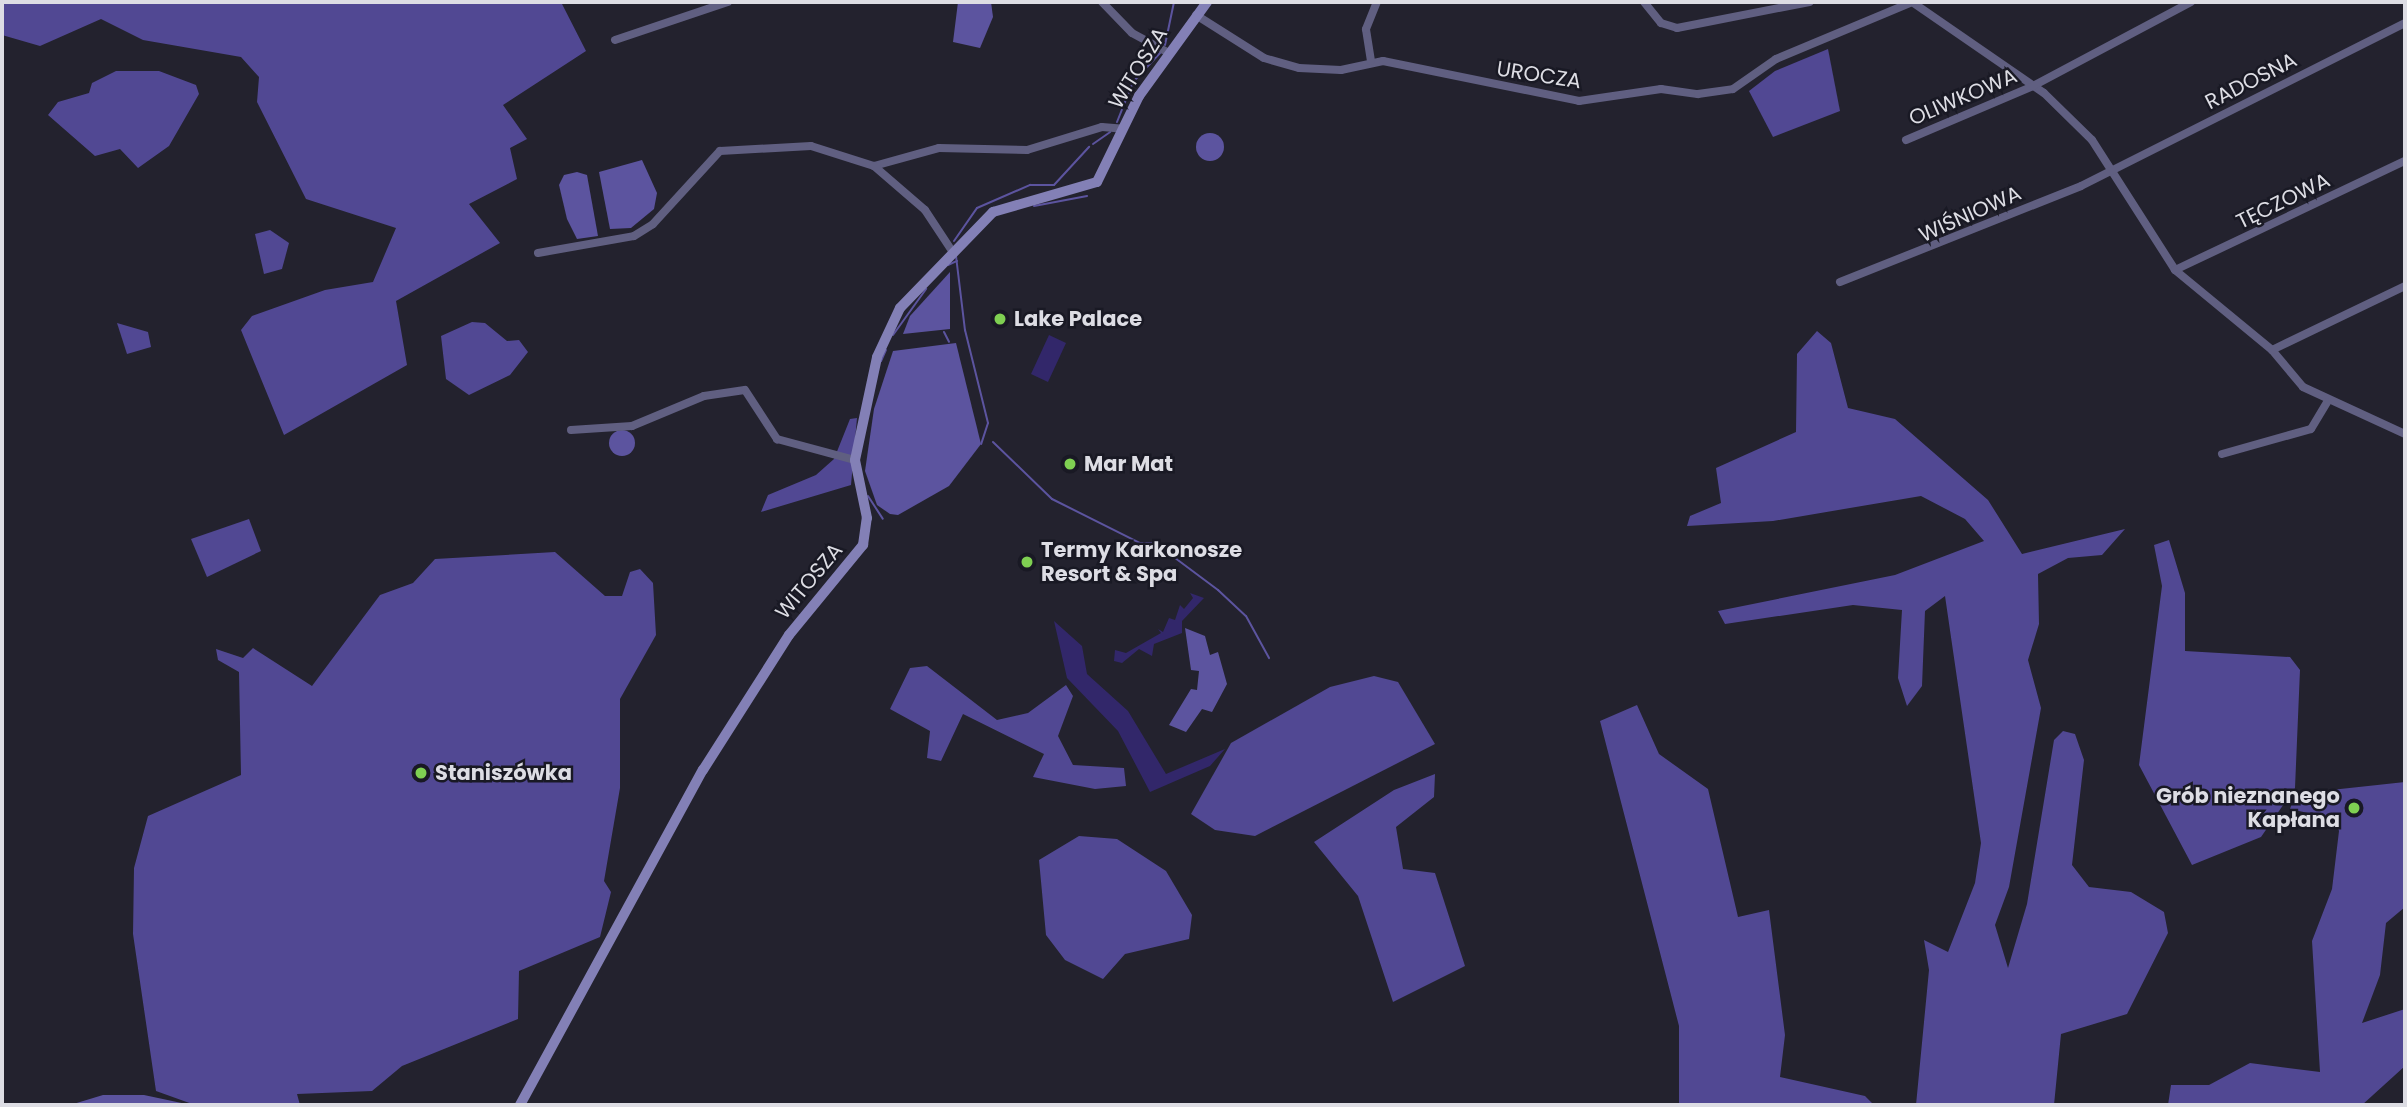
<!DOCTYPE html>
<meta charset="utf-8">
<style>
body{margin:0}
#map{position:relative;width:2407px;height:1107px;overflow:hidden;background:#23222e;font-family:Poppins,sans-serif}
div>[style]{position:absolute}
.green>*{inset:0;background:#32276a}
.forest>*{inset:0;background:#514893}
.water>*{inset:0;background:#5c549f}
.round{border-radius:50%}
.stream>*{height:2px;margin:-1px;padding:0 1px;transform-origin:1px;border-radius:1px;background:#5c549f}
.street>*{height:8px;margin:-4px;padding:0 4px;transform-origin:4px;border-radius:4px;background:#605f81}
.secondary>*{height:10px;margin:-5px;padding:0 5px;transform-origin:5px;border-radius:5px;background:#8380b6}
.dots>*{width:19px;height:19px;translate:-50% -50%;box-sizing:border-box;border:4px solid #191924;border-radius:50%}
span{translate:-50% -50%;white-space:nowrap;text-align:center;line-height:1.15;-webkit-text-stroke:5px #191924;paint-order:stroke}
.street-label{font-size:21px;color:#dddde4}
.poi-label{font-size:21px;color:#dddde4;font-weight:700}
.left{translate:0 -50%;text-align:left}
.right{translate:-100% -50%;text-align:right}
.frame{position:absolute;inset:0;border:4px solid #dddde4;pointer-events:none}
</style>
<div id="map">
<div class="green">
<i style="clip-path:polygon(1049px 335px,1066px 343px,1048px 382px,1031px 374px)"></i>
<i style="clip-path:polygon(1190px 593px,1204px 598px,1182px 621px,1182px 633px,1154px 644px,1152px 656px,1139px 649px,1122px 663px,1114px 661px,1115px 650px,1126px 653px,1161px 633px,1158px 629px,1163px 632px,1169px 618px,1175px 620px,1180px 605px,1184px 609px,1193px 598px)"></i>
<i style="clip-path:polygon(1054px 621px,1082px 646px,1087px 674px,1128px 711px,1166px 774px,1225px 749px,1210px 766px,1150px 792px,1118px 731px,1067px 678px)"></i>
</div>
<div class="forest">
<i style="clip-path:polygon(2px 2px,561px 2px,586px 51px,503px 105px,527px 139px,510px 148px,517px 179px,469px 204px,500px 243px,396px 301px,407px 365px,284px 435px,241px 330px,252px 316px,325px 290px,373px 282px,396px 228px,306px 199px,257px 102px,259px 77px,241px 57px,143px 40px,101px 19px,40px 46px,2px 35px)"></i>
<i style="clip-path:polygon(1828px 49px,1840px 111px,1773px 137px,1749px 91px,1775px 71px)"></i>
<i style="clip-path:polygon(116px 71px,159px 71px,196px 85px,199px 94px,169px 146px,138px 168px,120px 149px,95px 156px,48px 115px,58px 102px,89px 93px,92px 83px)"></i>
<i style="clip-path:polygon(270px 230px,289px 243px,282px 269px,264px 274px,255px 234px)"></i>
<i style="clip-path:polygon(472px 322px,485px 323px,507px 341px,519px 340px,528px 352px,510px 375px,469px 395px,446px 379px,441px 336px)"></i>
<i style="clip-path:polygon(117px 323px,148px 332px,151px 347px,127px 354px)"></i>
<i style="clip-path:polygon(1817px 331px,1831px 343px,1848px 408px,1895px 419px,1988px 500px,2022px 554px,2125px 529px,2102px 555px,2068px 558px,2038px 574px,2039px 624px,2028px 660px,2041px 708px,2009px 887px,1995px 925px,2008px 968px,2027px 904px,2054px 740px,2063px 731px,2075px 734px,2084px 760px,2072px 865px,2089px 887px,2131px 892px,2164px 912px,2168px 933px,2127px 1014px,2061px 1034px,2054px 1105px,1916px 1105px,1929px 970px,1924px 940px,1948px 952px,1975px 883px,1981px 843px,1945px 596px,1925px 611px,1922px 686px,1907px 706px,1898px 678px,1902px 610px,1853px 605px,1725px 624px,1718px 611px,1895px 575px,1984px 541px,1965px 519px,1921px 496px,1773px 521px,1687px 526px,1690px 516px,1721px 503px,1716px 468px,1796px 432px,1797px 354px)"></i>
<i style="clip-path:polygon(857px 418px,851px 485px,761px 512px,768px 495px,816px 475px,834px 459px,850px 419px)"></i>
<i style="clip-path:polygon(249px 519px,261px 551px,207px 577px,191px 539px)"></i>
<i style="clip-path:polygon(2169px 540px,2185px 593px,2185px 651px,2290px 657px,2300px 670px,2295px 788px,2261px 837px,2192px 865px,2139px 765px,2162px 586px,2154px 545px)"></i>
<i style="clip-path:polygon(555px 552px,605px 596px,622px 596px,630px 572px,640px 569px,653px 583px,656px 635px,620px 699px,620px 788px,604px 881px,611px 892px,600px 937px,519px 971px,518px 1019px,402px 1066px,372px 1091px,297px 1094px,300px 1105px,195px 1105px,156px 1091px,133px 934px,134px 868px,148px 816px,241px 775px,239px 672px,218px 660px,216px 649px,243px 658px,253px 648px,312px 686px,380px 595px,413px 583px,435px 559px)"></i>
<i style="clip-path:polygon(927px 666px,997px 720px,1028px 713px,1066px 685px,1073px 696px,1058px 736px,1073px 765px,1124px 768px,1126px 786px,1095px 789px,1033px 777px,1044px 754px,963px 714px,941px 761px,927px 758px,930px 731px,890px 709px,910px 668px)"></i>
<i style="clip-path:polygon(1374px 676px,1398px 682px,1435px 744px,1255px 836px,1215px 830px,1191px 814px,1231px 743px,1330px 687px)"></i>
<i style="clip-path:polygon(1637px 705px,1659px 754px,1708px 789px,1738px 917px,1769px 910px,1785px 1035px,1780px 1077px,1865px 1096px,1874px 1105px,1679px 1105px,1679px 1026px,1600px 721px)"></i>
<i style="clip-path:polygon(1435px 774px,1434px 797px,1396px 827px,1403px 869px,1435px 873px,1465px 966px,1393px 1002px,1358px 896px,1314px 842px,1394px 790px)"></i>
<i style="clip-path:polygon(2405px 782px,2405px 907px,2386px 923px,2380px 975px,2362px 1023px,2405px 1009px,2405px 1066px,2362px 1105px,2168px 1105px,2171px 1085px,2209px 1085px,2250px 1063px,2320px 1072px,2312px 941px,2332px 889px,2339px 831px,2335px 819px,2290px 809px,2293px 800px,2317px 807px,2331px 790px)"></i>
<i style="clip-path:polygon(1079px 836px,1117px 839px,1166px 871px,1192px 915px,1189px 939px,1125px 954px,1103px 979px,1065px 960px,1046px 935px,1039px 860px)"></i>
</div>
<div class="water">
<i style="clip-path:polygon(958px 2px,991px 2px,993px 17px,980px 48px,953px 42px)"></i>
<i class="round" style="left:1196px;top:133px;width:28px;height:28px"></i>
<i style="clip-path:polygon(642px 160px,657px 193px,654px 209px,631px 228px,610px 229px,599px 172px)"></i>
<i style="clip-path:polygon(577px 172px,587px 175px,598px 236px,577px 239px,567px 219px,559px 185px,564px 175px)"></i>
<i style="clip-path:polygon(950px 272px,950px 329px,903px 334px,910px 316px)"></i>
<i style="clip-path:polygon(956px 343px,981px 444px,949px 486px,898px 515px,890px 514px,877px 505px,865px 471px,874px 409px,893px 351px)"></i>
<i class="round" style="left:609px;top:430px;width:26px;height:26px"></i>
<i style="clip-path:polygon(1185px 628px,1205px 636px,1210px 655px,1218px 652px,1227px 684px,1212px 712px,1202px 709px,1186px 732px,1169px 725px,1191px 689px,1197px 690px,1199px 671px,1191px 670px)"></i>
<i style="clip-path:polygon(103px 1095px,144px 1095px,191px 1105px,70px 1105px)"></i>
</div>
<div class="stream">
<i style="left:1165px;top:45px;width:44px;rotate:-78.2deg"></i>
<i style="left:1117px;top:122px;width:43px;rotate:-68.2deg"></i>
<i style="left:1133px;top:82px;width:41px;rotate:-47deg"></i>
<i style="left:1093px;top:144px;width:21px;rotate:-35deg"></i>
<i style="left:1034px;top:206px;width:54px;rotate:-10.7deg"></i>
<i style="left:954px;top:241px;width:40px;rotate:-55.1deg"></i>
<i style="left:977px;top:208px;width:58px;rotate:-23.5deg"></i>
<i style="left:1030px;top:185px;width:24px"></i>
<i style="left:1054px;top:185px;width:52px;rotate:-47.4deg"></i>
<i style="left:956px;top:256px;width:75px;rotate:83.1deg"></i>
<i style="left:965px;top:330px;width:96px;rotate:76.1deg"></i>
<i style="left:988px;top:423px;width:22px;rotate:108deg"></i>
<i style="left:948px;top:265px;width:10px;rotate:-24deg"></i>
<i style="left:944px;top:332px;width:11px;rotate:63deg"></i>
<i style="left:893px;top:335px;width:57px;rotate:-54.3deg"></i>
<i style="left:881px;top:361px;width:12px;rotate:-66deg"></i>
<i style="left:993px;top:442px;width:82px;rotate:44deg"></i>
<i style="left:1052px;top:499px;width:98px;rotate:26.6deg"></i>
<i style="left:1140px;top:543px;width:15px"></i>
<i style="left:1155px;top:543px;width:79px;rotate:36.7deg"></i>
<i style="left:1218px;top:590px;width:38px;rotate:43deg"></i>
<i style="left:1246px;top:616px;width:48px;rotate:61.3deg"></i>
<i style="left:868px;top:496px;width:27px;rotate:57deg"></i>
</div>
<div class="street">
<i style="left:1102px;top:2px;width:43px;rotate:45.9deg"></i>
<i style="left:1132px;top:33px;width:42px;rotate:28.4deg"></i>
<i style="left:1644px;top:2px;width:27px;rotate:51deg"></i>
<i style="left:1661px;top:23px;width:17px;rotate:17deg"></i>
<i style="left:1677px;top:28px;width:135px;rotate:-11.1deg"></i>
<i style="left:1912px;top:2px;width:160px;rotate:34.6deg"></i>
<i style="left:2044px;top:93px;width:67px;rotate:44.4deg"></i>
<i style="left:2092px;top:140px;width:154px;rotate:57.4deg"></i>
<i style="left:2175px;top:270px;width:126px;rotate:39.5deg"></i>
<i style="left:2272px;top:350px;width:48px;rotate:50deg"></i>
<i style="left:2303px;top:387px;width:112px;rotate:24.7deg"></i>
<i style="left:1196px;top:15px;width:80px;rotate:32.3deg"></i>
<i style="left:1264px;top:58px;width:36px;rotate:16deg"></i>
<i style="left:1299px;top:68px;width:42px;rotate:2.7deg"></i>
<i style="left:1341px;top:70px;width:43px;rotate:-12.1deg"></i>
<i style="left:1383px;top:61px;width:200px;rotate:11.5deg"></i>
<i style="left:1579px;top:101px;width:83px;rotate:-8.3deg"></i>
<i style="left:1661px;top:89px;width:37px;rotate:8deg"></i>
<i style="left:1698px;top:94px;width:35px;rotate:-8deg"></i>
<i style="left:1733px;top:89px;width:52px;rotate:-34.9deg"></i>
<i style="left:1776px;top:59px;width:147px;rotate:-22.7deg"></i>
<i style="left:615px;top:40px;width:119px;rotate:-18.6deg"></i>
<i style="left:1371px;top:61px;width:32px;rotate:-99deg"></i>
<i style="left:1366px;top:29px;width:29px;rotate:-68deg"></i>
<i style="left:1906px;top:140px;width:138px;rotate:-23deg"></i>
<i style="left:2033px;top:86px;width:179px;rotate:-28deg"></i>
<i style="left:874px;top:166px;width:67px;rotate:-15.5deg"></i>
<i style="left:939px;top:148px;width:88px;rotate:1.3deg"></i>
<i style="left:1027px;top:150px;width:78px;rotate:-17deg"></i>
<i style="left:1102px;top:127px;width:21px;rotate:5deg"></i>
<i style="left:538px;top:253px;width:97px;rotate:-10deg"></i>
<i style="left:634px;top:236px;width:22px;rotate:-32deg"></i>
<i style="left:653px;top:224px;width:99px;rotate:-47.5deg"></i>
<i style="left:720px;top:151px;width:91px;rotate:-3.1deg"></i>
<i style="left:811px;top:146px;width:66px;rotate:17.6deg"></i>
<i style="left:874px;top:166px;width:67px;rotate:40.8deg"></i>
<i style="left:925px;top:210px;width:49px;rotate:56.6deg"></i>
<i style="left:2175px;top:270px;width:255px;rotate:-25.4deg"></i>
<i style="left:1840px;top:282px;width:259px;rotate:-21.7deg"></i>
<i style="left:2081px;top:186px;width:363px;rotate:-26.7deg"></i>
<i style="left:2272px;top:350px;width:148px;rotate:-25.7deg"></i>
<i style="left:571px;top:430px;width:61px;rotate:-3.8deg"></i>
<i style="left:632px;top:426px;width:78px;rotate:-22.6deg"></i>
<i style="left:704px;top:396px;width:41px;rotate:-8.3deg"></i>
<i style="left:745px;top:390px;width:59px;rotate:56.9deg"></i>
<i style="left:777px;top:439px;width:81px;rotate:15.1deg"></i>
<i style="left:2222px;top:454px;width:92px;rotate:-15.7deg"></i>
<i style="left:2311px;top:429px;width:31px;rotate:-59deg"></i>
</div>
<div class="secondary">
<i style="left:520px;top:1105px;width:382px;rotate:-61.4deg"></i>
<i style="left:703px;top:770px;width:160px;rotate:-57.5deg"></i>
<i style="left:789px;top:635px;width:117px;rotate:-50.6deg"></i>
<i style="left:863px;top:545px;width:27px;rotate:-82deg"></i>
<i style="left:867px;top:518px;width:59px;rotate:-101.7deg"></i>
<i style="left:855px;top:460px;width:105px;rotate:-77.9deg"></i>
<i style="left:877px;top:357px;width:54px;rotate:-64.9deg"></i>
<i style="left:900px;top:308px;width:134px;rotate:-45.9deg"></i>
<i style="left:993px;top:212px;width:108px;rotate:-16.1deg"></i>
<i style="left:1097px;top:182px;width:96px;rotate:-64deg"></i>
<i style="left:1139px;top:96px;width:116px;rotate:-54.1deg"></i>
</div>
<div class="dots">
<i style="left:1000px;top:319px;background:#7fd052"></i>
<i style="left:1070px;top:464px;background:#7fd052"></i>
<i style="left:1027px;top:562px;background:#7fd052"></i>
<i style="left:421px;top:773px;background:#7fd052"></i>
<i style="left:2354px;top:808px;background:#7fd052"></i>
</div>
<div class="street-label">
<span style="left:1138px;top:68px;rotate:-58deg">WITOSZA</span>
<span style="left:1539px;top:75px;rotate:9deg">UROCZA</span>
<span style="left:2251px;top:81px;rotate:-27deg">RADOSNA</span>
<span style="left:1963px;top:97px;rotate:-23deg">OLIWKOWA</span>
<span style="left:2283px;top:201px;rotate:-26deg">TĘCZOWA</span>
<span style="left:1970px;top:214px;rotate:-24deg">WIŚNIOWA</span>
<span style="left:809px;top:581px;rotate:-50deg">WITOSZA</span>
</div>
<div class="poi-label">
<span class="left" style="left:1014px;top:319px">Lake Palace</span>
<span class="left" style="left:1084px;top:464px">Mar Mat</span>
<span class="left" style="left:1041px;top:562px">Termy Karkonosze<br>Resort &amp; Spa</span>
<span class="left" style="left:435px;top:773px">Staniszówka</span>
<span class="right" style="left:2340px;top:808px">Grób nieznanego<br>Kapłana</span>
</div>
<div class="frame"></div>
</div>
